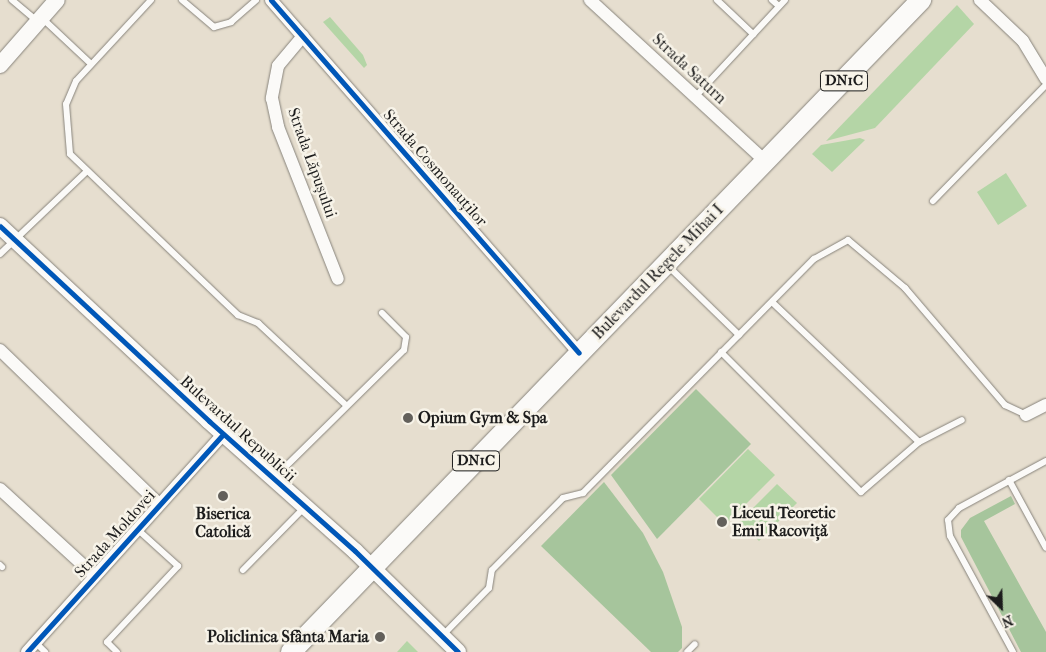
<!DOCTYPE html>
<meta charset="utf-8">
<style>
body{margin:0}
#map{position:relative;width:1046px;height:652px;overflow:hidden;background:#e6decf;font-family:"IM FELL French Canon",serif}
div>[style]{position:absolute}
.green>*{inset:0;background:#b4d5a6}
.forest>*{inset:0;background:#a6c59c}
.roads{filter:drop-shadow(0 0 1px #87837b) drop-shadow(0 0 1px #87837b)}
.service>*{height:6px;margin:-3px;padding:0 3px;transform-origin:3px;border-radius:3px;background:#fbfaf8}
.minor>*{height:12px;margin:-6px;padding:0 6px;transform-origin:6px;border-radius:6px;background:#fbfaf8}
.tertiary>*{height:16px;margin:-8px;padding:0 8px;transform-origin:8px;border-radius:8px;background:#fbfaf8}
.primary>*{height:20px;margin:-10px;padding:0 10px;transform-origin:10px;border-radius:10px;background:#fbfaf8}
.cycleway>*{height:5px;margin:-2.5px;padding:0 2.5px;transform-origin:2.5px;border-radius:2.5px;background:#0057b8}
.dots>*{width:14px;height:14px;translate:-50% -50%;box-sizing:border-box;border:2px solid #f7f3e8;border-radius:50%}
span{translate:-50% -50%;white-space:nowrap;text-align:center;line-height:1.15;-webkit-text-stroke:5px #f7f3e8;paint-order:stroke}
.shield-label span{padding:1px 4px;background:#f7f3e8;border:1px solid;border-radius:4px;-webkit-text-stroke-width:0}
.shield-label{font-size:15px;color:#1c1c1c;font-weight:700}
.street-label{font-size:16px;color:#1c1c1c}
.poi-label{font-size:16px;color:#1c1c1c;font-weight:700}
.left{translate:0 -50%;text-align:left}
.right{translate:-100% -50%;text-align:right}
.north{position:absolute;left:976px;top:582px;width:50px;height:50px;-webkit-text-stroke:4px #f7f3e8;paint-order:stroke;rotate:156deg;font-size:14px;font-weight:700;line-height:20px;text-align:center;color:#1c1c1c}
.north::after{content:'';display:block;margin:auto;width:18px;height:22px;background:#1c1c1c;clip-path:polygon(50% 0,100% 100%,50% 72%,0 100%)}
</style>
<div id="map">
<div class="green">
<i style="clip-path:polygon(957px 5px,974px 24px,875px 128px,826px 141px)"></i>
<i style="clip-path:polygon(330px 17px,363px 55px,367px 65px,364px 68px,323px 22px)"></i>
<i style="clip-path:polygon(860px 138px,865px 140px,832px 172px,812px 154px,821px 145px)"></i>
<i style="clip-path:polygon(1006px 173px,1027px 206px,998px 225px,977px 192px)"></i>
<i style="clip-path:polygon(748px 449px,775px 475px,725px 525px,699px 499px)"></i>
<i style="clip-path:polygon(777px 484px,797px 503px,759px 541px,739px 522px)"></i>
<i style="clip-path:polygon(407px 641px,418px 652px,397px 652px)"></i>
</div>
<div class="forest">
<i style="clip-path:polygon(696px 389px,751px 444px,657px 539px,611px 475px)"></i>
<i style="clip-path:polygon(604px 482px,643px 533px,663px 572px,682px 627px,682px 648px,678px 652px,651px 652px,541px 546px)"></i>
<i style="clip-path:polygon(1011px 496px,1015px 504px,984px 521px,1046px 632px,1046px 652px,1021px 652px,961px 537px,961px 530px,970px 518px)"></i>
</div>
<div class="roads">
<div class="service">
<i style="left:12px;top:0;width:34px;rotate:40deg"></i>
<i style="left:151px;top:0;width:110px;rotate:132.8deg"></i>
<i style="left:76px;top:81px;width:25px;rotate:113deg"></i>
<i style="left:66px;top:104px;width:50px;rotate:85.4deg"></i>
<i style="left:70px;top:154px;width:233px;rotate:43.8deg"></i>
<i style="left:238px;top:315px;width:22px;rotate:22deg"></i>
<i style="left:258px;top:323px;width:120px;rotate:43deg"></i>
<i style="left:182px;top:0;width:42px;rotate:40.2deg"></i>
<i style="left:214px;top:27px;width:18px;rotate:-16deg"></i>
<i style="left:231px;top:22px;width:33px;rotate:-41deg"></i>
<i style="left:717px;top:0;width:50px;rotate:43.4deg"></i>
<i style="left:772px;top:0;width:9px;rotate:41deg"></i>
<i style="left:42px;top:18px;width:66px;rotate:43.2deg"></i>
<i style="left:695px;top:97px;width:132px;rotate:-47.1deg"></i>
<i style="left:933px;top:201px;width:162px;rotate:-45.8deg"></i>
<i style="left:0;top:254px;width:119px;rotate:-43.6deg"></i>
<i style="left:668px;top:266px;width:99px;rotate:44.2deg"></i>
<i style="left:772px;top:302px;width:203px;rotate:43.6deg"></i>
<i style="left:721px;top:352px;width:198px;rotate:45deg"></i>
<i style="left:861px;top:492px;width:77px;rotate:-40.8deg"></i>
<i style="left:919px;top:442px;width:48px;rotate:-27.1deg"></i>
<i style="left:273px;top:479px;width:184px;rotate:-44.6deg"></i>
<i style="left:404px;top:350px;width:13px;rotate:-81deg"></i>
<i style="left:406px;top:337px;width:34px;rotate:-135deg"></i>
<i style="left:1009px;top:480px;width:77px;rotate:61.4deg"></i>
<i style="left:0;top:565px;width:3px;rotate:45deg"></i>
<i style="left:243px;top:570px;width:87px;rotate:-45.5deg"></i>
<i style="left:442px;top:636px;width:67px;rotate:-45.6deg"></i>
<i style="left:489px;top:588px;width:18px;rotate:-81deg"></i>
<i style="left:492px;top:570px;width:101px;rotate:-45.4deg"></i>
<i style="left:563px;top:498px;width:21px;rotate:-14deg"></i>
<i style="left:583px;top:493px;width:329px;rotate:-45.4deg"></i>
<i style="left:814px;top:259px;width:39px;rotate:-29deg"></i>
<i style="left:848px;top:240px;width:75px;rotate:40.1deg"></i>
<i style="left:905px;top:288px;width:154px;rotate:49.5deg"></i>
<i style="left:1005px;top:405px;width:23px;rotate:25deg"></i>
<i style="left:36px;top:643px;width:13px;rotate:45deg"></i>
<i style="left:117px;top:652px;width:14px;rotate:-135deg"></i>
<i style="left:107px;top:642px;width:104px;rotate:-46.9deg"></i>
<i style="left:178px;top:566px;width:55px;rotate:-137.9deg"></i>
<i style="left:687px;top:652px;width:11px;rotate:-45deg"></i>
<i style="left:1013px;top:652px;width:132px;rotate:-118.5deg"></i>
<i style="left:950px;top:536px;width:16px;rotate:-97deg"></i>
<i style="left:948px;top:520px;width:16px;rotate:-47deg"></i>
<i style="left:959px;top:508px;width:99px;rotate:-28.4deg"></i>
</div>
<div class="minor">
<i style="left:271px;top:0;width:468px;rotate:48.9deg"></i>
<i style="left:590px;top:0;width:239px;rotate:42.6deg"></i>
<i style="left:980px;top:0;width:59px;rotate:43.6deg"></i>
<i style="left:1023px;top:41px;width:44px;rotate:58.8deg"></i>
<i style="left:303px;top:36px;width:39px;rotate:130deg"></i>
<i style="left:278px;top:66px;width:33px;rotate:101deg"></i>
<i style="left:272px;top:98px;width:30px;rotate:78deg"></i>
<i style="left:278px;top:127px;width:163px;rotate:68.5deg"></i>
<i style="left:0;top:350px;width:221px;rotate:44.1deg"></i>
<i style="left:1026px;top:415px;width:22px;rotate:-27deg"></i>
<i style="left:0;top:489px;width:127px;rotate:42.5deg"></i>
<i style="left:27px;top:652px;width:293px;rotate:-48deg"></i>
</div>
<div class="tertiary">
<i style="left:0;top:65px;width:86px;rotate:-48.8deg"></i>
<i style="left:0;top:226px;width:286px;rotate:43deg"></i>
<i style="left:209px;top:421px;width:195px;rotate:41.7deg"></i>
<i style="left:355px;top:551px;width:144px;rotate:44.4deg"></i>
</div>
<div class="primary">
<i style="left:291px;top:652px;width:907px;rotate:-45.98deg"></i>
</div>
</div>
<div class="cycleway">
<i style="left:271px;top:0;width:468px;rotate:48.9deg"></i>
<i style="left:0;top:226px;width:286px;rotate:43deg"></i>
<i style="left:209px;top:421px;width:195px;rotate:41.7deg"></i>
<i style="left:355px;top:551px;width:144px;rotate:44.4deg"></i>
<i style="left:27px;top:652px;width:293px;rotate:-48deg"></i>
</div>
<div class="dots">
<i style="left:408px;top:418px;background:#63605b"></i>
<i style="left:223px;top:496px;background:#63605b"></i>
<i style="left:722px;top:522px;background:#63605b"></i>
<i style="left:380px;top:637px;background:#63605b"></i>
</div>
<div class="shield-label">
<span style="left:844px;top:81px">DN1C</span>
<span style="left:476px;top:461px">DN1C</span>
</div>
<div class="street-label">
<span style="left:689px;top:69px;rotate:43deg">Strada Saturn</span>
<span style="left:312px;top:163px;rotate:70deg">Strada Lăpușului</span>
<span style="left:435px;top:168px;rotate:49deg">Strada Cosmonauților</span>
<span style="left:658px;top:272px;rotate:-46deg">Bulevardul Regele Mihai I</span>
<span style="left:238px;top:429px;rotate:42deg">Bulevardul Republicii</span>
<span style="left:115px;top:534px;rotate:-48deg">Strada Moldovei</span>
</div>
<div class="poi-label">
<span class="left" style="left:418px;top:418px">Opium Gym &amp; Spa</span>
<span class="left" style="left:732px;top:522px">Liceul Teoretic<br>Emil Racoviță</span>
<span style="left:223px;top:523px">Biserica<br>Catolică</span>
<span class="right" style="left:369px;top:637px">Policlinica Sfânta Maria</span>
</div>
<div class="north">N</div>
</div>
